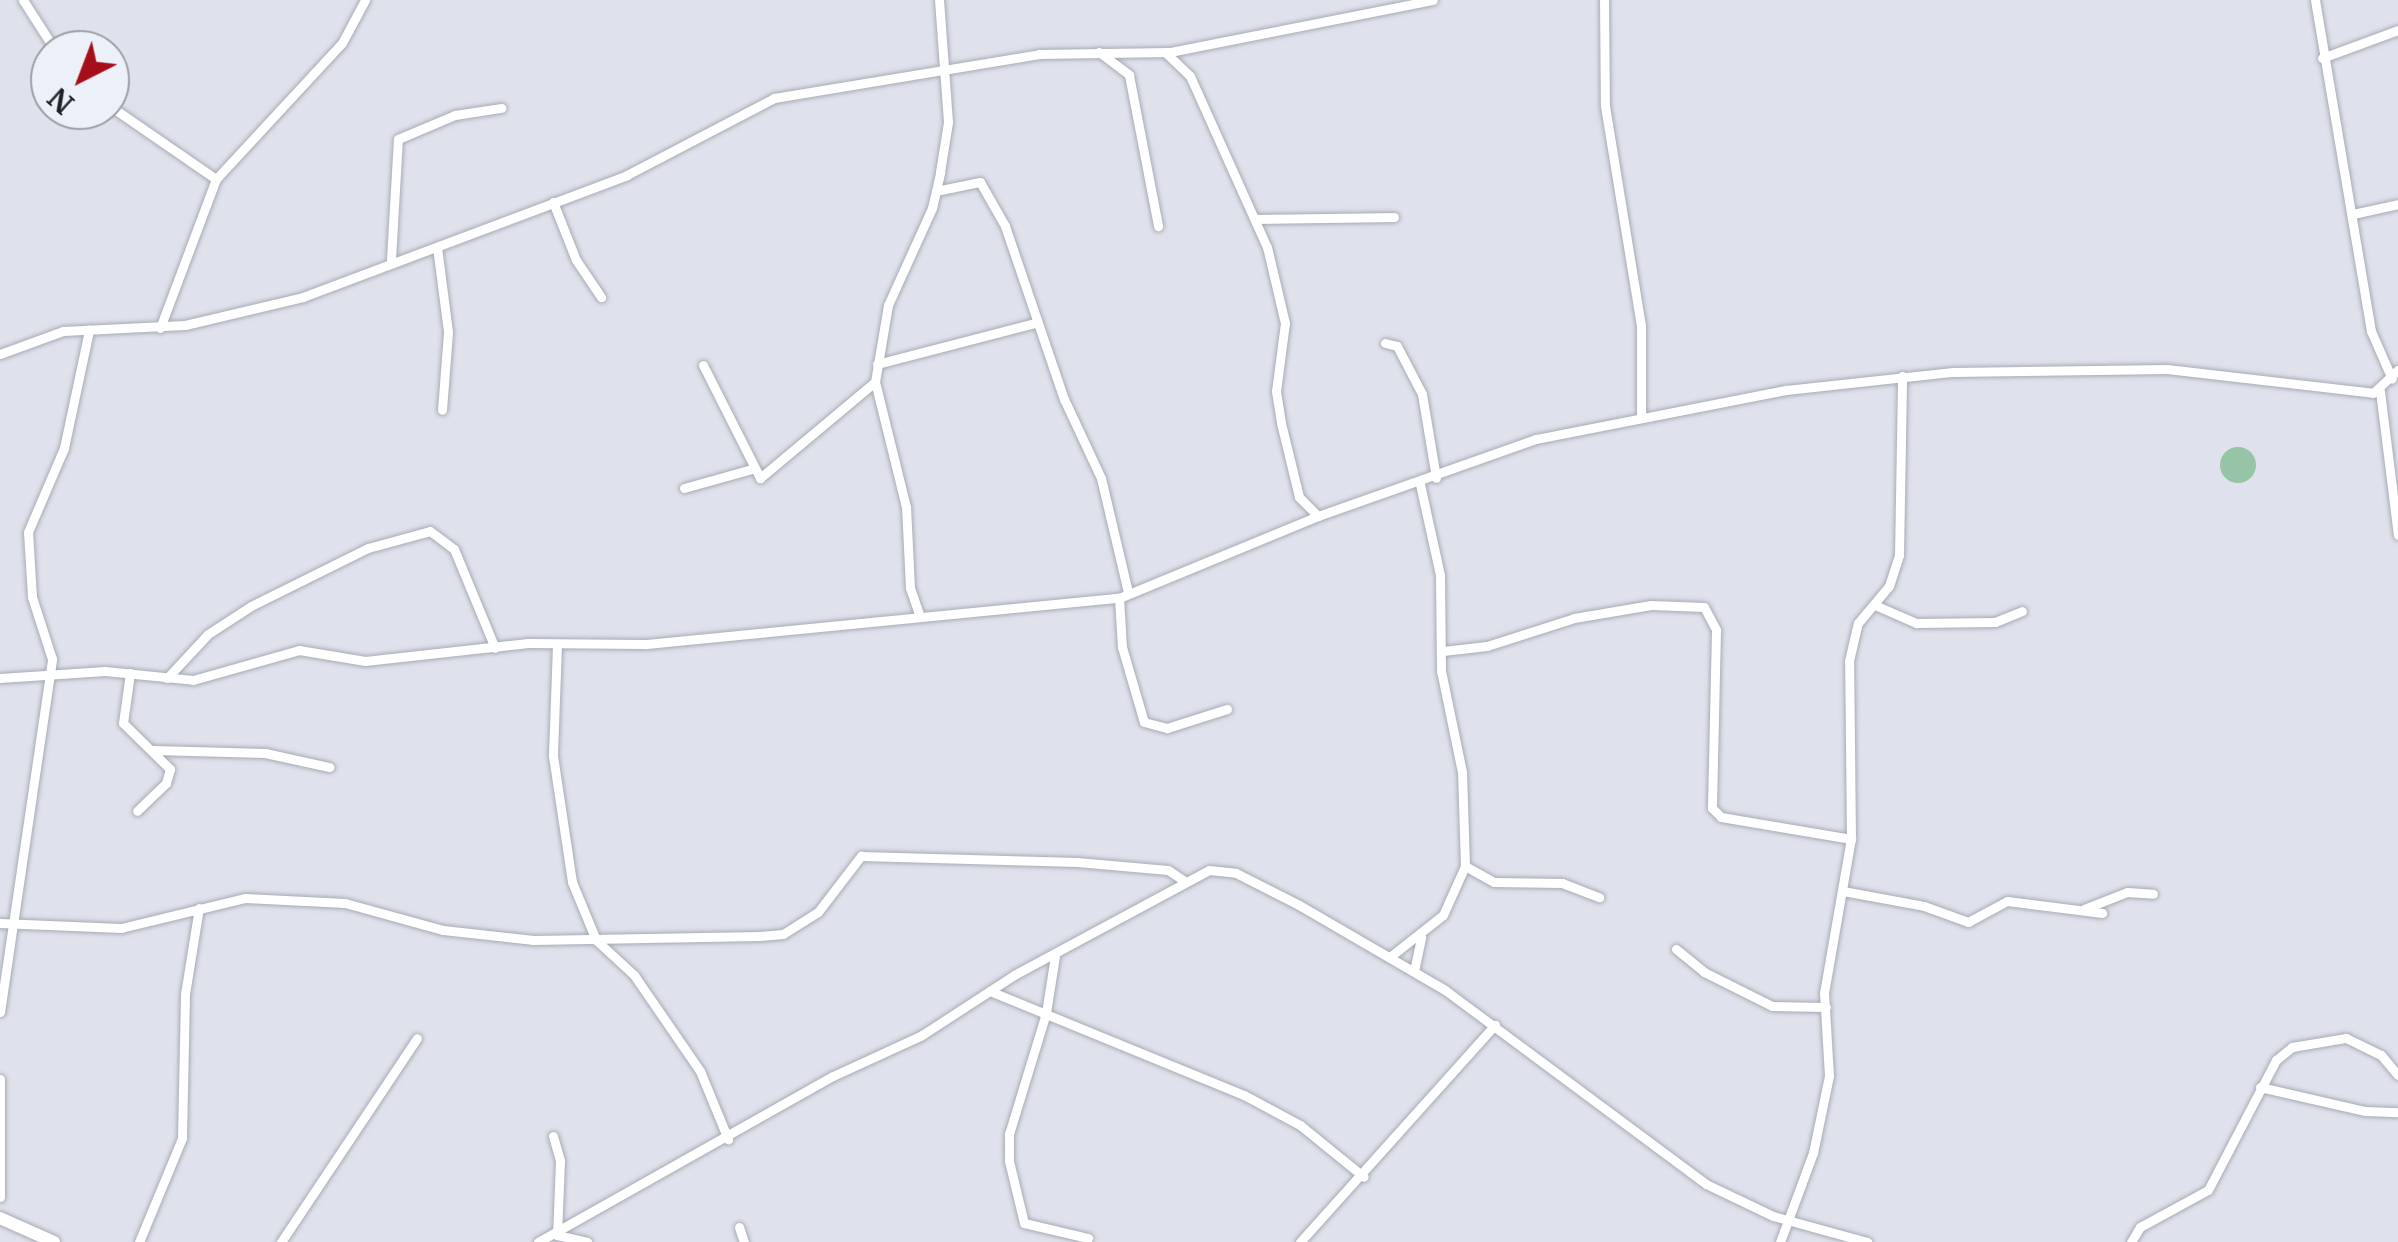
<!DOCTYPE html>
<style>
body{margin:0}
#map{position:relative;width:2398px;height:1242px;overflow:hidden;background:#dfe2ec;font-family:Merriweather,serif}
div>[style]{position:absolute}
.green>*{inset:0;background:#97c3a7}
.round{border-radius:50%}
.roads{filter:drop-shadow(0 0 2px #a7abb3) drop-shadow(0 0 2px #a7abb3)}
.street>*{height:9px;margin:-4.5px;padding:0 4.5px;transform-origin:4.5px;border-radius:4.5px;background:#fff}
.secondary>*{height:12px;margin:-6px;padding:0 6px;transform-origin:6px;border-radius:6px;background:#fff}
span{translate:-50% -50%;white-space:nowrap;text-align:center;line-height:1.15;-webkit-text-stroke:9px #ecf0f9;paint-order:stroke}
.north{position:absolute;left:30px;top:30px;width:100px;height:100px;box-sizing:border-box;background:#ecf0f9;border:2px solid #9b9ea4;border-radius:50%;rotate:222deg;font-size:28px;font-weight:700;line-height:40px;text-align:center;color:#212225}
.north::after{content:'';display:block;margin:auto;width:35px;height:45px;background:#a60f1a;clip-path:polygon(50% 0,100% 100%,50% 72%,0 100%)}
</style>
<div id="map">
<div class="green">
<i class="round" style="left:2220px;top:447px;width:36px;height:36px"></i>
</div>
<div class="roads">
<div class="street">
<i style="left:23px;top:0;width:59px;rotate:57.4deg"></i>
<i style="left:1604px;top:0;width:106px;rotate:89.5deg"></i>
<i style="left:1605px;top:106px;width:223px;rotate:80.7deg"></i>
<i style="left:1641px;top:326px;width:91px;rotate:90deg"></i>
<i style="left:2315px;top:0;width:336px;rotate:80.4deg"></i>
<i style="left:2371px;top:331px;width:52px;rotate:66.4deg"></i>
<i style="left:1099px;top:52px;width:38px;rotate:37deg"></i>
<i style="left:1129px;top:75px;width:154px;rotate:79.1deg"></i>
<i style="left:1165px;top:52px;width:35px;rotate:44deg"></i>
<i style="left:1190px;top:76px;width:188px;rotate:65.8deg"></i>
<i style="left:1267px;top:247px;width:78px;rotate:76.7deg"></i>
<i style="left:1285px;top:323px;width:69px;rotate:97.5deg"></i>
<i style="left:1276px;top:391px;width:32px;rotate:81deg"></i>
<i style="left:1281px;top:423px;width:76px;rotate:76.3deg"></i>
<i style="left:1299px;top:497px;width:27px;rotate:45deg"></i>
<i style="left:2322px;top:58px;width:81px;rotate:-20.2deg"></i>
<i style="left:110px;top:106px;width:129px;rotate:34.6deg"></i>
<i style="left:936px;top:191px;width:45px;rotate:-11.6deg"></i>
<i style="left:980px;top:182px;width:51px;rotate:60.4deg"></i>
<i style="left:1005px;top:226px;width:183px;rotate:71.2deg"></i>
<i style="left:1064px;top:399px;width:87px;rotate:64.9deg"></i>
<i style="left:1101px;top:478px;width:117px;rotate:76.7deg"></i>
<i style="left:553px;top:202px;width:62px;rotate:68.4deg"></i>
<i style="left:576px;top:260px;width:45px;rotate:56deg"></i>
<i style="left:2353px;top:214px;width:46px;rotate:-12.5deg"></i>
<i style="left:1258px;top:219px;width:136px;rotate:-0.8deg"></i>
<i style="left:437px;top:247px;width:86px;rotate:82.6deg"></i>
<i style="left:448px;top:332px;width:78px;rotate:94.4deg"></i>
<i style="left:391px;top:259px;width:120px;rotate:-86.7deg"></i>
<i style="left:398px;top:139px;width:62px;rotate:-22.8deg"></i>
<i style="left:455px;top:115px;width:47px;rotate:-8.7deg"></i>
<i style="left:160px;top:328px;width:159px;rotate:-69.4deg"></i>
<i style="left:216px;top:179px;width:185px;rotate:-47.2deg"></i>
<i style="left:342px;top:43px;width:49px;rotate:-61.9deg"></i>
<i style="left:1385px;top:343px;width:12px;rotate:14deg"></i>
<i style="left:1397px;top:346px;width:54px;rotate:62.5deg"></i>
<i style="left:1422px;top:394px;width:85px;rotate:80.5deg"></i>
<i style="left:0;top:354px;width:67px;rotate:-20.1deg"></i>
<i style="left:63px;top:331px;width:122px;rotate:-2.8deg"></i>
<i style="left:185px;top:325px;width:121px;rotate:-13.3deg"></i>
<i style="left:303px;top:297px;width:346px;rotate:-20.6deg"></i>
<i style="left:627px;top:175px;width:166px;rotate:-27.6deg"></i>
<i style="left:774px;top:98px;width:269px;rotate:-9.4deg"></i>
<i style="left:1039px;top:54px;width:131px;rotate:-0.9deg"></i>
<i style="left:1170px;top:52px;width:268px;rotate:-11.2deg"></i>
<i style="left:877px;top:364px;width:166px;rotate:-14.6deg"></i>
<i style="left:703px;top:365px;width:127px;rotate:63.2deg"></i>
<i style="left:760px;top:478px;width:150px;rotate:-39.9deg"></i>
<i style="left:2380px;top:391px;width:145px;rotate:82.9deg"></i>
<i style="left:684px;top:488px;width:71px;rotate:-15.6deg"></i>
<i style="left:1119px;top:598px;width:49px;rotate:86.5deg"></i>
<i style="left:1122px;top:647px;width:78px;rotate:73.7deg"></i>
<i style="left:1144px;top:722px;width:24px;rotate:15deg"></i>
<i style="left:1167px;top:728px;width:63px;rotate:-17.6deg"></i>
<i style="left:1877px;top:606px;width:43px;rotate:23.6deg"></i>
<i style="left:1916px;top:623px;width:79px;rotate:-0.7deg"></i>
<i style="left:1995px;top:622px;width:29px;rotate:-22deg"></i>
<i style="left:919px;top:614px;width:28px;rotate:-109deg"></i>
<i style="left:910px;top:588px;width:81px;rotate:-92.8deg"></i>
<i style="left:906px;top:507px;width:129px;rotate:-103.9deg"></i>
<i style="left:875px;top:382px;width:78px;rotate:-80.4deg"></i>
<i style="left:888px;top:305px;width:107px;rotate:-65.6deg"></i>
<i style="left:932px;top:208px;width:37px;rotate:-77deg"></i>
<i style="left:940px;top:172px;width:51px;rotate:-80.9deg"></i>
<i style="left:948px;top:122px;width:122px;rotate:-94.2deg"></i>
<i style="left:557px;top:645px;width:111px;rotate:92.1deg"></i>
<i style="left:553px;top:756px;width:127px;rotate:81.4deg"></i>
<i style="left:572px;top:882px;width:63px;rotate:67.5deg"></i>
<i style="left:596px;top:940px;width:52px;rotate:42.6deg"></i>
<i style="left:634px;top:975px;width:116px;rotate:55.5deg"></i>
<i style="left:700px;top:1071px;width:74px;rotate:67.6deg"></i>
<i style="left:1443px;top:651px;width:44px;rotate:-6.5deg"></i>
<i style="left:1487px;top:646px;width:91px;rotate:-17.8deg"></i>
<i style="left:1574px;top:618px;width:78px;rotate:-9.6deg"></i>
<i style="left:1651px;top:605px;width:53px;rotate:2.2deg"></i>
<i style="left:1704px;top:607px;width:26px;rotate:62deg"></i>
<i style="left:1716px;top:630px;width:178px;rotate:91.3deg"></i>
<i style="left:1712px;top:808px;width:13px;rotate:45deg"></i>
<i style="left:1721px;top:817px;width:132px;rotate:9.6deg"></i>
<i style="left:130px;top:673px;width:50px;rotate:98deg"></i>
<i style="left:123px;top:723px;width:66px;rotate:44.4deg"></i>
<i style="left:170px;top:769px;width:15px;rotate:106deg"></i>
<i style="left:166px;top:783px;width:40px;rotate:136deg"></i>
<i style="left:0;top:678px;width:105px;rotate:-3.8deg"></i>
<i style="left:105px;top:671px;width:88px;rotate:5.8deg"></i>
<i style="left:193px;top:680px;width:110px;rotate:-15.8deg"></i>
<i style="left:299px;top:650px;width:67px;rotate:9.5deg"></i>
<i style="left:365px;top:661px;width:164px;rotate:-6.3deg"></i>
<i style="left:528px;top:643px;width:118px;rotate:0.5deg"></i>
<i style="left:646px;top:644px;width:475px;rotate:-5.6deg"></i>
<i style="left:1119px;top:598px;width:215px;rotate:-22.4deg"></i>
<i style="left:1318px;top:516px;width:231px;rotate:-19.5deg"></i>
<i style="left:1536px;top:439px;width:255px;rotate:-11.1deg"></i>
<i style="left:1786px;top:390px;width:168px;rotate:-6.2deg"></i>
<i style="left:1953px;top:372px;width:214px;rotate:-0.8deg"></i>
<i style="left:2167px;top:369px;width:207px;rotate:6.6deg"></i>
<i style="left:2373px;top:393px;width:34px;rotate:-43deg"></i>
<i style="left:167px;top:678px;width:60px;rotate:-47deg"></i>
<i style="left:208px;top:634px;width:51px;rotate:-33.1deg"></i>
<i style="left:251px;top:606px;width:131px;rotate:-26.4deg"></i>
<i style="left:368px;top:548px;width:64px;rotate:-15.3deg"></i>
<i style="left:430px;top:531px;width:30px;rotate:37deg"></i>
<i style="left:454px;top:549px;width:107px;rotate:67.5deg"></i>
<i style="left:154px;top:750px;width:111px;rotate:1.5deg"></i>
<i style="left:265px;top:753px;width:66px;rotate:12.3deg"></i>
<i style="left:1465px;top:866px;width:33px;rotate:29deg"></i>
<i style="left:1494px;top:882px;width:68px;rotate:0.8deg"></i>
<i style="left:1562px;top:883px;width:40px;rotate:21deg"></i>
<i style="left:1843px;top:891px;width:82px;rotate:10.5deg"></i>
<i style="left:1924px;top:906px;width:47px;rotate:20deg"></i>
<i style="left:1968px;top:922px;width:44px;rotate:-28.3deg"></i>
<i style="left:2007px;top:901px;width:96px;rotate:7.2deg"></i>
<i style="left:2084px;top:909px;width:46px;rotate:-21.6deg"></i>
<i style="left:2127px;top:892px;width:26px;rotate:4deg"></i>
<i style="left:0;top:923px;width:121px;rotate:2.4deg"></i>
<i style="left:121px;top:928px;width:128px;rotate:-13.6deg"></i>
<i style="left:245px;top:898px;width:100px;rotate:2.9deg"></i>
<i style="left:345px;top:903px;width:102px;rotate:15.4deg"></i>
<i style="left:443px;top:930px;width:91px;rotate:6.3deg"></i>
<i style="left:533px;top:940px;width:227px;rotate:-1deg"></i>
<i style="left:760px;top:936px;width:23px;rotate:-5deg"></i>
<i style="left:783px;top:934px;width:41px;rotate:-32.2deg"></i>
<i style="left:818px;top:912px;width:71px;rotate:-52.5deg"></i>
<i style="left:861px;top:856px;width:216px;rotate:1.6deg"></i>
<i style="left:1077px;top:862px;width:91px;rotate:5deg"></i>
<i style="left:1168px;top:870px;width:18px;rotate:34deg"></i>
<i style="left:1676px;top:949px;width:36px;rotate:39deg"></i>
<i style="left:1704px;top:972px;width:76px;rotate:26.6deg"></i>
<i style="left:1772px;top:1006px;width:54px;rotate:1.1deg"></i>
<i style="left:1055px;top:956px;width:58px;rotate:99deg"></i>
<i style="left:1046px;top:1013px;width:127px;rotate:107deg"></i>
<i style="left:1009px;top:1134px;width:27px;rotate:90deg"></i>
<i style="left:1009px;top:1161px;width:64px;rotate:76.4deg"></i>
<i style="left:1024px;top:1223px;width:66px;rotate:13.2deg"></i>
<i style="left:1391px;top:956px;width:66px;rotate:-38.3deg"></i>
<i style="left:1443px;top:915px;width:54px;rotate:-65.8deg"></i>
<i style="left:1465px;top:866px;width:94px;rotate:-91.8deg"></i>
<i style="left:1462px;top:772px;width:103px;rotate:-101.7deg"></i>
<i style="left:1441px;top:671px;width:96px;rotate:-90.6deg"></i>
<i style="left:1440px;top:575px;width:93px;rotate:-102.4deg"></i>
<i style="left:1414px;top:971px;width:35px;rotate:-78deg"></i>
<i style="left:990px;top:991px;width:274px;rotate:22.3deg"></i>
<i style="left:1244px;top:1095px;width:64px;rotate:28.2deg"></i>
<i style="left:1300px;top:1125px;width:82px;rotate:39.1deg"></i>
<i style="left:0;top:1012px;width:357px;rotate:-81.6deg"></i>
<i style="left:52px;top:659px;width:65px;rotate:-107.9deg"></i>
<i style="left:32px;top:597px;width:65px;rotate:-93.5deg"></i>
<i style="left:28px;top:532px;width:91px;rotate:-66.8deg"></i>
<i style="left:64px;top:448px;width:121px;rotate:-78deg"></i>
<i style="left:0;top:1079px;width:118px;rotate:90deg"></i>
<i style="left:2260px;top:1087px;width:108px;rotate:12.9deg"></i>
<i style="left:2365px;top:1111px;width:33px;rotate:2deg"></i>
<i style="left:553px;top:1136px;width:26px;rotate:74deg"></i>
<i style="left:560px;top:1161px;width:74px;rotate:92.3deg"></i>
<i style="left:557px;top:1235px;width:31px;rotate:13deg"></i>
<i style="left:739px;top:1227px;width:16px;rotate:72deg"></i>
<i style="left:139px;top:1242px;width:113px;rotate:-67.5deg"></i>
<i style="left:182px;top:1138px;width:144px;rotate:-88.8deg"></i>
<i style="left:185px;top:994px;width:87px;rotate:-80.8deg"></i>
<i style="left:281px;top:1242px;width:245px;rotate:-56.3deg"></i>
<i style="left:538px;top:1242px;width:338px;rotate:-29.4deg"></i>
<i style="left:833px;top:1076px;width:98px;rotate:-24.7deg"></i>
<i style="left:922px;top:1035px;width:110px;rotate:-33.1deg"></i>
<i style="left:1014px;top:975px;width:221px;rotate:-28.3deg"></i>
<i style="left:1209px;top:870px;width:27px;rotate:6deg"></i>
<i style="left:1236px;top:873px;width:71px;rotate:26.9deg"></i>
<i style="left:1299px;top:905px;width:169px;rotate:30.2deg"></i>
<i style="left:1445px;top:990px;width:325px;rotate:36.6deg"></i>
<i style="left:1706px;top:1184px;width:74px;rotate:25.5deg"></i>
<i style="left:1773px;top:1216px;width:98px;rotate:15.5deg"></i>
<i style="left:1300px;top:1242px;width:292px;rotate:-48.1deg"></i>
<i style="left:1780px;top:1242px;width:95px;rotate:-69.7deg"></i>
<i style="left:1813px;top:1153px;width:79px;rotate:-78.3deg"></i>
<i style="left:1829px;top:1076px;width:83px;rotate:-93.4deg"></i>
<i style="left:1824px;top:993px;width:156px;rotate:-80.1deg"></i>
<i style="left:1851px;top:839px;width:178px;rotate:-90.6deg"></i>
<i style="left:1849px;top:661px;width:39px;rotate:-77deg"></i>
<i style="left:1858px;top:623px;width:48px;rotate:-50deg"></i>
<i style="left:1889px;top:586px;width:33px;rotate:-72deg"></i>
<i style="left:1899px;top:555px;width:179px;rotate:-89deg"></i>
<i style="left:2131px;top:1242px;width:17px;rotate:-59deg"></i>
<i style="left:2140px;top:1227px;width:77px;rotate:-28.6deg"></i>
<i style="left:2208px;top:1190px;width:147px;rotate:-62.4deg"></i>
<i style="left:2276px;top:1060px;width:21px;rotate:-39deg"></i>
<i style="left:2292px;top:1047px;width:55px;rotate:-9.5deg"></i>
<i style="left:2346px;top:1038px;width:39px;rotate:26deg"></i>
<i style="left:2381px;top:1055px;width:26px;rotate:50deg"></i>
</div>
<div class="secondary">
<i style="left:0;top:1218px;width:59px;rotate:24deg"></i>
</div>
</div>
<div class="north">N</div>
</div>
